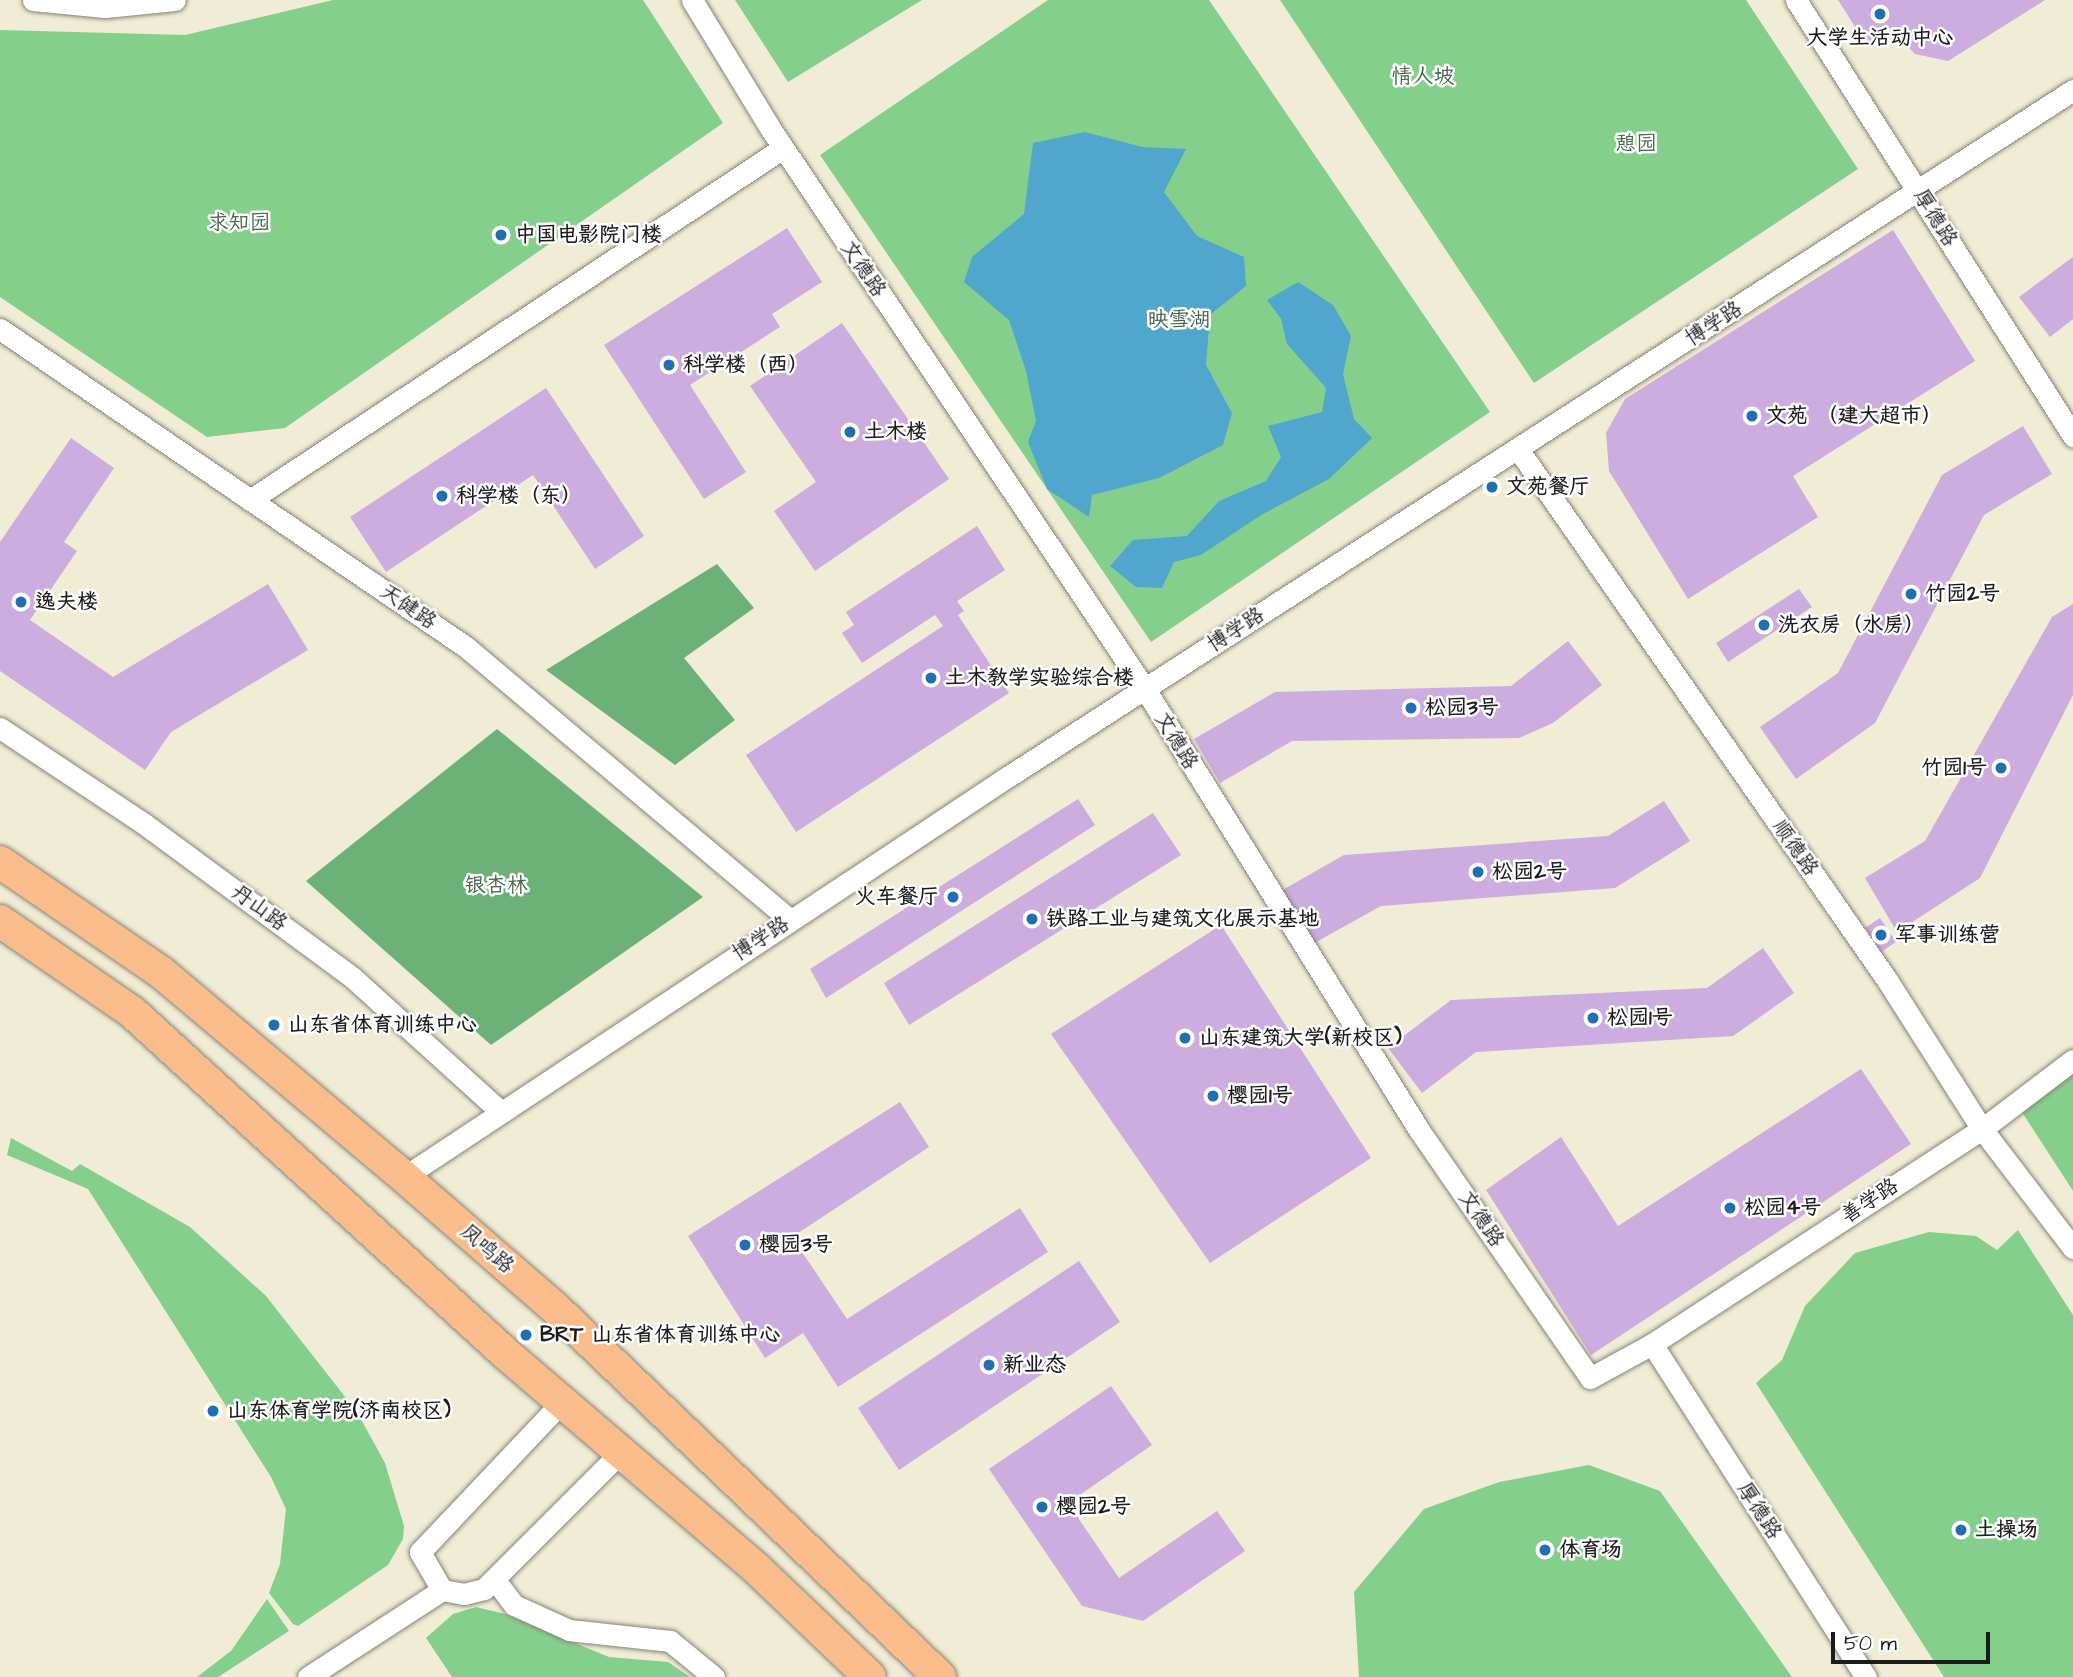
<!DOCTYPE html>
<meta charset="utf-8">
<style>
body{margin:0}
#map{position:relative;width:2073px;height:1677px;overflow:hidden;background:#f1ecd5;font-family:"Architects Daughter","LXGW WenKai TC",sans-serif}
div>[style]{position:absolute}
.green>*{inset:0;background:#85cf8c}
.forest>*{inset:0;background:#6cb278}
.water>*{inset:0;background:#50a6cd}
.building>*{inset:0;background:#cdacdf}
.roads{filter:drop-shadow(0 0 2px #868478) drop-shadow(0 0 2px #868478)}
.minor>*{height:21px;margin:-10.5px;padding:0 10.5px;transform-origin:10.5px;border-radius:10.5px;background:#fff}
.primary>*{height:32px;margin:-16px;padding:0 16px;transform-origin:16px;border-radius:16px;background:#f9bc8a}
.dots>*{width:19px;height:19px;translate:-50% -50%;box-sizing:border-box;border:4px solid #fff;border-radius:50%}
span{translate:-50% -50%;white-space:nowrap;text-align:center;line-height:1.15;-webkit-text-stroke:5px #fff;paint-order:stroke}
.poi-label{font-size:21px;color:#1c1c1c;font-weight:700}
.left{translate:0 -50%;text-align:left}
.right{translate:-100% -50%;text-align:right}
.park-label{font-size:21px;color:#466449}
.street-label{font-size:21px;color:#1c1c1c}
.scale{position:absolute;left:1831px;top:1632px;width:159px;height:32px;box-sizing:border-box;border:4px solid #1c1c1c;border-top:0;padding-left:9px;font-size:21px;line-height:24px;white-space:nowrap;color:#1c1c1c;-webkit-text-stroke:5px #fff;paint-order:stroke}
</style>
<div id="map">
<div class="green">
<i style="clip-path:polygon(333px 0,643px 0,723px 123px,285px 428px,207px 437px,0 297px,0 30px,185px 35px)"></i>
<i style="clip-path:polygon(735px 0,922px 0,788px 82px)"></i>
<i style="clip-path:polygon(1048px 0,1209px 0,1490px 412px,1151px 642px,820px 155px)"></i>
<i style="clip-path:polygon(1280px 0,1746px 0,1858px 169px,1534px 383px)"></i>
<i style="clip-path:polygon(2073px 1073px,2073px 1191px,2020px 1109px)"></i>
<i style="clip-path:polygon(11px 1138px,72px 1171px,80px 1164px,190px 1227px,266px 1296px,357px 1412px,385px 1463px,404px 1526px,403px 1539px,388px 1565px,298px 1626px,293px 1624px,269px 1593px,280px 1564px,286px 1509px,271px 1477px,88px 1189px,7px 1155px)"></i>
<i style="clip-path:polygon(2018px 1230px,2073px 1315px,2073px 1677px,1944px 1677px,1756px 1383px,1782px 1360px,1805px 1306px,1855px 1253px,1929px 1232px,1976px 1236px,1997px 1250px)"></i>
<i style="clip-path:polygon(1589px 1465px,1660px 1491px,1792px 1677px,1359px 1677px,1354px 1592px,1424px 1509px,1499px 1482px)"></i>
<i style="clip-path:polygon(267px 1599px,289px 1631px,218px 1677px,197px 1677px,231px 1651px)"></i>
<i style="clip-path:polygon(476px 1607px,505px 1614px,609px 1657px,668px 1662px,690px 1677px,452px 1677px,426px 1638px,453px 1614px)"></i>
</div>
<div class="forest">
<i style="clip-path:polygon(717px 564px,754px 608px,684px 658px,735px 720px,675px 765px,546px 670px)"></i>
<i style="clip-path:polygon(497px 729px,703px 897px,491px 1045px,306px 881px)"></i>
</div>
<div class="water">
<i style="clip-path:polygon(1085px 132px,1142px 147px,1186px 149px,1164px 192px,1197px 236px,1244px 257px,1246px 286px,1210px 315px,1206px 365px,1232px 413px,1223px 445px,1159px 478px,1092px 495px,1089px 517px,1047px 489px,1028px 442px,1036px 421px,1026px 371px,1009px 320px,964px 282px,972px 257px,1024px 214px,1033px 143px)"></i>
<i style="clip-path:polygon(1298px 282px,1333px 305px,1351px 336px,1343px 374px,1354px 419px,1372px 438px,1329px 479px,1261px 515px,1201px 555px,1174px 562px,1162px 588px,1136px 587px,1110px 566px,1133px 540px,1187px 536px,1219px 501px,1266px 481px,1281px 457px,1268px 426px,1322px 412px,1326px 388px,1287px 344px,1281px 319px,1267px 300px)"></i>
</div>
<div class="building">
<i style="clip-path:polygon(1838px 0,2045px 0,1948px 61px,1915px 54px,1890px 28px,1866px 44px)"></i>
<i style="clip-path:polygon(787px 228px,822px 282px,772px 314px,780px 327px,690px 385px,746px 472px,704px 499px,604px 345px)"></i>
<i style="clip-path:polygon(1893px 230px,1975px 361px,1793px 476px,1818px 517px,1688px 599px,1609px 471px,1606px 433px,1625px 399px)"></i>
<i style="clip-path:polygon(2073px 257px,2073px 319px,2050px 337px,2019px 297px)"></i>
<i style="clip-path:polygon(842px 323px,949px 479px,815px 571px,774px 511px,816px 482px,750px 386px)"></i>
<i style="clip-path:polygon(546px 388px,644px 536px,595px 569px,533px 475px,386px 572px,350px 517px)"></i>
<i style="clip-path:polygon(2023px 426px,2052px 474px,1984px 515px,1875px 723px,1796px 779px,1760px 727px,1838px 673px,1942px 475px)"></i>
<i style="clip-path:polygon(71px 438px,114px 468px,64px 542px,77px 551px,30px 620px,113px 677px,268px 584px,308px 650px,171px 732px,145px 770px,0 671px,0 542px)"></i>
<i style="clip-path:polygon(977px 526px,1005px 570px,957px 601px,964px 611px,958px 615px,1009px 693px,796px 832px,746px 755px,943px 626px,935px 615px,862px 663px,842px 633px,854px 625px,846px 612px)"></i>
<i style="clip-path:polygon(1799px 589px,1812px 607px,1728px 662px,1716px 643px)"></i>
<i style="clip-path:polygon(2073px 604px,2073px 695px,1980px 878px,1897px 932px,1865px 878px,1925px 841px,2052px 617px)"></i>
<i style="clip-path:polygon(1568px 641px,1602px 685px,1553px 723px,1519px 738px,1292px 741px,1220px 783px,1194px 739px,1275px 692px,1511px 686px)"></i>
<i style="clip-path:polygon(1078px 799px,1095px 825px,826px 998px,810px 969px)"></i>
<i style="clip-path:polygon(1664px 801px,1690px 841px,1615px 888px,1381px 906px,1309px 946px,1279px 892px,1344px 855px,1608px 836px)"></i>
<i style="clip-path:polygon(1153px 813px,1181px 855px,909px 1025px,884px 983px)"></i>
<i style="clip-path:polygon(1880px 918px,1896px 942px,1881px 952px,1865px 928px)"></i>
<i style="clip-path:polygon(1221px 925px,1371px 1158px,1210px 1263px,1051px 1034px)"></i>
<i style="clip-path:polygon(1763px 948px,1794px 993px,1733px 1036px,1476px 1052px,1422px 1093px,1388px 1048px,1451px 1000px,1707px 988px)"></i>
<i style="clip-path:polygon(1861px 1069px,1911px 1144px,1591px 1355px,1486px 1190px,1561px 1137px,1618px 1226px)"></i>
<i style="clip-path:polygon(900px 1102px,929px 1147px,792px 1237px,847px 1319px,1020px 1208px,1048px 1252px,838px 1387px,803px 1333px,765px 1358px,688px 1236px)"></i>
<i style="clip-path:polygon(1079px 1261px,1120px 1322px,899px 1470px,858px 1408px)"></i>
<i style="clip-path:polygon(1111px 1386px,1152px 1445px,1068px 1503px,1119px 1578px,1217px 1511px,1245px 1551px,1143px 1621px,1082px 1606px,989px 1469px)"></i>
</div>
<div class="roads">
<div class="minor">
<i style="left:33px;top:0;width:72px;rotate:5.6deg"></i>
<i style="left:105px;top:7px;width:70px;rotate:-5.7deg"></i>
<i style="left:692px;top:0;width:150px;rotate:58.6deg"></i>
<i style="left:770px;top:128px;width:675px;rotate:56.24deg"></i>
<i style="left:1145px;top:689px;width:519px;rotate:58.15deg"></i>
<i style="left:1419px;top:1130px;width:301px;rotate:55.4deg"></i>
<i style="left:1590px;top:1378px;width:71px;rotate:-28.7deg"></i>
<i style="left:1652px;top:1344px;width:394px;rotate:-33.1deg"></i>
<i style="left:1982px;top:1129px;width:114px;rotate:-37.2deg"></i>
<i style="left:1796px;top:0;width:517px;rotate:57.57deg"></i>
<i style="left:0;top:329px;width:564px;rotate:34.31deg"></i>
<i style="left:466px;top:647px;width:424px;rotate:40.1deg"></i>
<i style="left:1518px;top:449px;width:647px;rotate:55.2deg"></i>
<i style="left:1887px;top:980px;width:177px;rotate:57.5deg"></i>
<i style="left:1982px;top:1129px;width:150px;rotate:52.6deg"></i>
<i style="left:250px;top:500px;width:639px;rotate:-33.44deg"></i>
<i style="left:0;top:728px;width:172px;rotate:33.6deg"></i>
<i style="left:143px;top:823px;width:260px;rotate:36.4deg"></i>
<i style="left:352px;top:977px;width:200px;rotate:42.2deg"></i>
<i style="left:404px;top:1177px;width:726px;rotate:-33.54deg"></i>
<i style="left:1009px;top:776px;width:1266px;rotate:-32.81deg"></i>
<i style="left:1652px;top:1344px;width:396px;rotate:57.3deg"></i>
<i style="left:495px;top:1580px;width:31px;rotate:53deg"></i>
<i style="left:514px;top:1605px;width:60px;rotate:24.4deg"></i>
<i style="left:569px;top:1630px;width:102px;rotate:6.2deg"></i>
<i style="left:670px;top:1641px;width:57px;rotate:39.3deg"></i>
<i style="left:442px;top:1590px;width:44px;rotate:-120.1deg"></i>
<i style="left:420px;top:1552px;width:207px;rotate:-46.6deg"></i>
<i style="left:308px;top:1677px;width:160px;rotate:-33deg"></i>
<i style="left:442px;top:1590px;width:22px;rotate:10deg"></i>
<i style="left:464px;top:1594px;width:21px;rotate:-14deg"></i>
<i style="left:484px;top:1589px;width:194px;rotate:-45deg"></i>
</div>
<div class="primary">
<i style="left:0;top:862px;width:196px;rotate:34.4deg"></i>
<i style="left:162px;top:973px;width:304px;rotate:40.1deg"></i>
<i style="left:395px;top:1169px;width:211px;rotate:41deg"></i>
<i style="left:554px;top:1307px;width:535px;rotate:43.79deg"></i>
<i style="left:0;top:921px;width:160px;rotate:34.6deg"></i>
<i style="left:132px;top:1012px;width:505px;rotate:42.43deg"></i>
<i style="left:505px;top:1353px;width:332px;rotate:40.6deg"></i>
<i style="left:757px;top:1569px;width:156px;rotate:43.7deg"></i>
</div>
</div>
<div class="dots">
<i style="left:1880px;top:14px;background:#1f6fb2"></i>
<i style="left:501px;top:235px;background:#1f6fb2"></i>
<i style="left:669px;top:365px;background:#1f6fb2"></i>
<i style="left:1752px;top:416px;background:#1f6fb2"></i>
<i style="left:850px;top:432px;background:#1f6fb2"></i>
<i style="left:1492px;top:487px;background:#1f6fb2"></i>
<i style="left:442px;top:496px;background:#1f6fb2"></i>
<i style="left:1911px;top:594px;background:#1f6fb2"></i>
<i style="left:21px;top:602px;background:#1f6fb2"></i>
<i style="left:1764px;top:625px;background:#1f6fb2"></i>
<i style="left:931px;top:678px;background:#1f6fb2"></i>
<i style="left:1411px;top:708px;background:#1f6fb2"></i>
<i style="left:2001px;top:768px;background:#1f6fb2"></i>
<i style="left:1478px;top:872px;background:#1f6fb2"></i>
<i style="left:953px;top:897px;background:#1f6fb2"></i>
<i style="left:1032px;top:919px;background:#1f6fb2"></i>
<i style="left:1881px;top:935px;background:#1f6fb2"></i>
<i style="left:1593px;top:1018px;background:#1f6fb2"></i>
<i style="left:274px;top:1025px;background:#1f6fb2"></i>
<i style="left:1185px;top:1038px;background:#1f6fb2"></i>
<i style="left:1213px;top:1096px;background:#1f6fb2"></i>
<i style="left:1730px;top:1208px;background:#1f6fb2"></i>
<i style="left:745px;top:1245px;background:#1f6fb2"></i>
<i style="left:526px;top:1335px;background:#1f6fb2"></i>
<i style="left:989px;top:1365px;background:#1f6fb2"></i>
<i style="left:213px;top:1411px;background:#1f6fb2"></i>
<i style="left:1042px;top:1507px;background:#1f6fb2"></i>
<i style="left:1961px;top:1530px;background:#1f6fb2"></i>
<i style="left:1545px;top:1550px;background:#1f6fb2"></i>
</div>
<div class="poi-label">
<span style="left:1880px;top:38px">大学生活动中心</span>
<span class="left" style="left:515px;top:235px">中国电影院门楼</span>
<span class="left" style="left:683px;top:365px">科学楼（西）</span>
<span class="left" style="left:1766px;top:416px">文苑 （建大超市）</span>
<span class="left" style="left:864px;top:432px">土木楼</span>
<span class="left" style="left:1506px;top:487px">文苑餐厅</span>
<span class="left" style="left:456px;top:496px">科学楼（东）</span>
<span class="left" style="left:1925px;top:594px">竹园2号</span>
<span class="left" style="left:35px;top:602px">逸夫楼</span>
<span class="left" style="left:1778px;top:625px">洗衣房（水房）</span>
<span class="left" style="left:945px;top:678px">土木教学实验综合楼</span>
<span class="left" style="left:1425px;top:708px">松园3号</span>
<span class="right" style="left:1987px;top:768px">竹园1号</span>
<span class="left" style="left:1492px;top:872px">松园2号</span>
<span class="right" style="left:939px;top:897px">火车餐厅</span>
<span class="left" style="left:1046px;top:919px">铁路工业与建筑文化展示基地</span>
<span class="left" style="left:1895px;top:935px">军事训练营</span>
<span class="left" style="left:1607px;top:1018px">松园1号</span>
<span class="left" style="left:288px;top:1025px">山东省体育训练中心</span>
<span class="left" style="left:1199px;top:1038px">山东建筑大学(新校区)</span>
<span class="left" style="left:1227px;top:1096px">樱园1号</span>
<span class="left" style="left:1744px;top:1208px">松园4号</span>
<span class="left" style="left:759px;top:1245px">樱园3号</span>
<span class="left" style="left:540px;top:1335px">BRT 山东省体育训练中心</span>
<span class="left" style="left:1003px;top:1365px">新业态</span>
<span class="left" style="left:227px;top:1411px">山东体育学院(济南校区)</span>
<span class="left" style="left:1056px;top:1507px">樱园2号</span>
<span class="left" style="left:1975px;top:1530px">土操场</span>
<span class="left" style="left:1559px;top:1550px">体育场</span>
</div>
<div class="park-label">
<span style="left:1423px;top:77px">情人坡</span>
<span style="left:1636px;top:144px">憩园</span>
<span style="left:239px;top:223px">求知园</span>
<span style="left:1179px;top:320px">映雪湖</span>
<span style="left:496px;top:886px">银杏林</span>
</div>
<div class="street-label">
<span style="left:1935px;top:218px;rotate:58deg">厚德路</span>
<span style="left:863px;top:269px;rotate:56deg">文德路</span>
<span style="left:1714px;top:324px;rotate:-33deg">博学路</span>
<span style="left:408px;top:607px;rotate:34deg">天健路</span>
<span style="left:1236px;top:630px;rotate:-33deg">博学路</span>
<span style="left:1176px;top:741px;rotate:59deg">文德路</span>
<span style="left:1795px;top:848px;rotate:55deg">顺德路</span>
<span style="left:259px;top:908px;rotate:36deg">丹山路</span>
<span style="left:761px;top:939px;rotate:-33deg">博学路</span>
<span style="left:1870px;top:1201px;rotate:-33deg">善学路</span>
<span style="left:1481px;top:1219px;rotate:56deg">文德路</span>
<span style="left:487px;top:1249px;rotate:41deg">凤鸣路</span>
<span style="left:1759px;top:1511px;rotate:57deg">厚德路</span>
</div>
<div class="scale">50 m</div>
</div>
